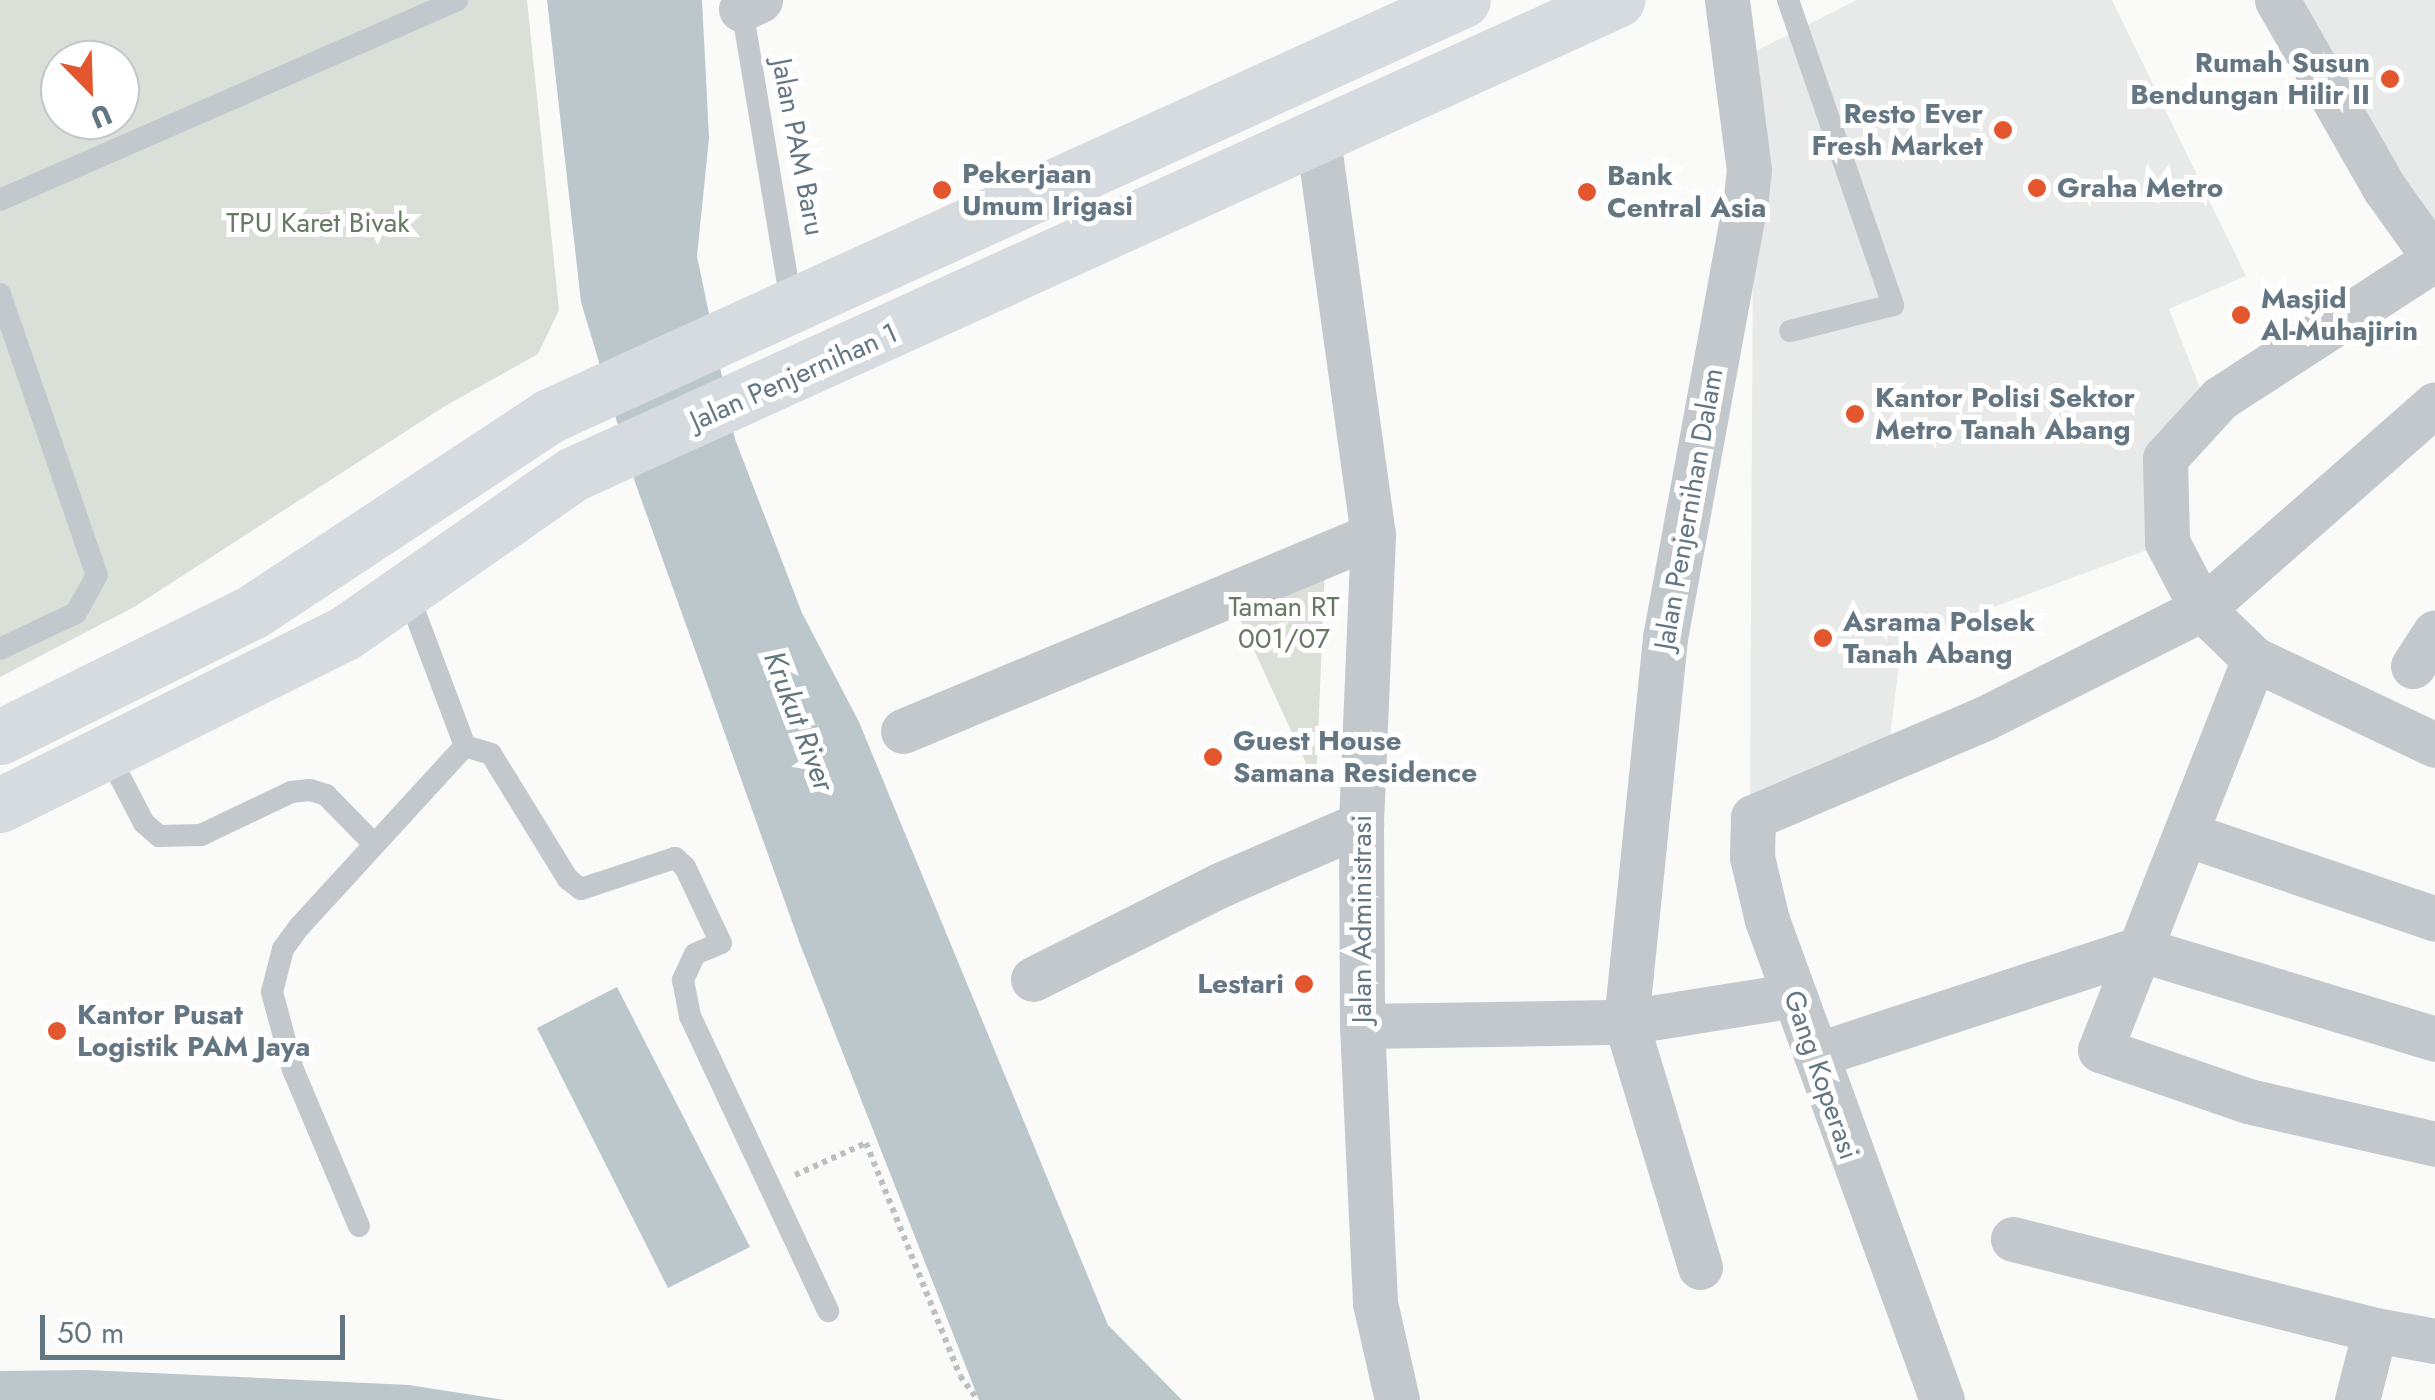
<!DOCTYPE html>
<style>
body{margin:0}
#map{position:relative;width:2435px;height:1400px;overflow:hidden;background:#fafaf8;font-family:Jost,sans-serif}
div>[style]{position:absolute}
.built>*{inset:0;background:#e8e9e9}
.green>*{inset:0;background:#dadfd7}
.water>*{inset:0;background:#bbc7cb}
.path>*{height:6px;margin-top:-3px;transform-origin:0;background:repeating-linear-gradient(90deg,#bbbfc2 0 5px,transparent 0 10px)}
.service>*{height:22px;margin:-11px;padding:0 11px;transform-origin:11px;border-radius:11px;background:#c3c8cc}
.minor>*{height:45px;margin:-22.5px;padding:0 22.5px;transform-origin:22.5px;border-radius:22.5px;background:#c3c8cc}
.primary>*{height:55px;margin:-27.5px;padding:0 27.5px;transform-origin:27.5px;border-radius:27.5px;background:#d6dbdf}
.dots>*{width:28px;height:28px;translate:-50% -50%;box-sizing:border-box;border:5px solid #fff;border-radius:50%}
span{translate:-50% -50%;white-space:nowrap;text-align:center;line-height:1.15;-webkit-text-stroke:10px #fff;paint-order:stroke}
.poi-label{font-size:28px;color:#657683;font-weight:700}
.right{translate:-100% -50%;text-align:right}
.left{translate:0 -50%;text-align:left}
.street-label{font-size:28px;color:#657683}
.park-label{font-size:28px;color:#687a64}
.water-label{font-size:30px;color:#60757c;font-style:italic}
.north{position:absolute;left:40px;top:40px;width:100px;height:100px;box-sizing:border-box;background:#fff;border:2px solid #c1c8cd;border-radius:50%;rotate:157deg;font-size:28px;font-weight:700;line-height:40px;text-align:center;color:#657683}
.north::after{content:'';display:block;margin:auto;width:35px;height:45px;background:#e4572e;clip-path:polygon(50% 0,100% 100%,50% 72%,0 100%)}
.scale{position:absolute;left:40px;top:1315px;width:305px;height:45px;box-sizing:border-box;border:5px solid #657683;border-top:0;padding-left:12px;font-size:30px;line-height:35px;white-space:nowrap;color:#657683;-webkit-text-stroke:8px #fff;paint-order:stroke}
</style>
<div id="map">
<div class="built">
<i style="clip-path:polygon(1857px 0,2112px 0,2246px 276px,2169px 309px,2215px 426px,2163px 460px,2190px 534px,1902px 641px,1884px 785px,1750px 803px,1754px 52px)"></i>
<i style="clip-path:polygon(2290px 0,2435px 0,2435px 271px)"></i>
</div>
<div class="green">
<i style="clip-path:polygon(evenodd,0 0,527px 0,559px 310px,538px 354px,445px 406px,134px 607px,0 677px,0 0,60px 60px,120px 60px,120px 120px,60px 120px,60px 60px)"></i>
<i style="clip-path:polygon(1325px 566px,1316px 785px,1232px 602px)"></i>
</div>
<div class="water">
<i style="clip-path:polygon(547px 0,702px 0,709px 138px,697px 256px,735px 439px,802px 613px,859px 722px,1108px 1325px,1182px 1400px,979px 1400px,800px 944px,635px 482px,581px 302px)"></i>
<i style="clip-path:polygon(617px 987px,750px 1247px,668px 1288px,537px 1028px)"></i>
<i style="clip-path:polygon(87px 1370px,409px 1385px,505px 1400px,0 1400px,0 1371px)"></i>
</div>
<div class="path">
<i style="left:795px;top:1175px;width:78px;rotate:-24.3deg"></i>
<i style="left:866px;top:1143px;width:251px;rotate:68deg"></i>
<i style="left:960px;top:1376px;width:30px;rotate:53deg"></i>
</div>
<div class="service">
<i style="left:1788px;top:0;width:323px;rotate:71deg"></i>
<i style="left:1893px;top:305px;width:106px;rotate:165.8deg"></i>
<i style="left:741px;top:3px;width:308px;rotate:80.5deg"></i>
<i style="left:0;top:200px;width:499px;rotate:-23.6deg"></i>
<i style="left:0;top:294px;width:297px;rotate:71deg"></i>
<i style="left:97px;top:575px;width:43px;rotate:118.9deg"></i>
<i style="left:76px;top:613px;width:84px;rotate:154.7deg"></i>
<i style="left:465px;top:746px;width:27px;rotate:17deg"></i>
<i style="left:491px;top:754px;width:147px;rotate:58.4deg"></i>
<i style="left:568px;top:879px;width:16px;rotate:38deg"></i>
<i style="left:581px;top:889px;width:99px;rotate:-18.3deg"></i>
<i style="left:675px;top:858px;width:13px;rotate:42deg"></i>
<i style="left:685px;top:867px;width:84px;rotate:64.7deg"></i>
<i style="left:721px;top:943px;width:28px;rotate:157deg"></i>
<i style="left:695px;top:954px;width:29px;rotate:115deg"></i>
<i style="left:683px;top:980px;width:37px;rotate:79deg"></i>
<i style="left:690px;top:1016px;width:326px;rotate:64.9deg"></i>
<i style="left:107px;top:752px;width:80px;rotate:62.5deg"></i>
<i style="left:144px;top:823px;width:20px;rotate:41deg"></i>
<i style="left:159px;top:836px;width:42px;rotate:-1.4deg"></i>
<i style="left:201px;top:835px;width:100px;rotate:-25.5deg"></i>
<i style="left:291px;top:792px;width:19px;rotate:-6deg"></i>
<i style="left:310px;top:790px;width:17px;rotate:17deg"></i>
<i style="left:326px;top:795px;width:66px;rotate:45.6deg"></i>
<i style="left:359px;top:1226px;width:169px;rotate:-112.9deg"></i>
<i style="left:293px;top:1070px;width:81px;rotate:-105.1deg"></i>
<i style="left:272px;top:992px;width:44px;rotate:-75.7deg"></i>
<i style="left:283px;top:949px;width:29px;rotate:-54deg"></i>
<i style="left:300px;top:926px;width:244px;rotate:-47.5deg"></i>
<i style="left:465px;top:746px;width:165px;rotate:-110.6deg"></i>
</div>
<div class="minor">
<i style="left:2277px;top:0;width:218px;rotate:60.3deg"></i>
<i style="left:2385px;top:189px;width:86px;rotate:54.5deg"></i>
<i style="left:2435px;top:259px;width:256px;rotate:147.1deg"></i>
<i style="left:2220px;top:398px;width:81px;rotate:132.5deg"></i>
<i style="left:2165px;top:458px;width:84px;rotate:88.6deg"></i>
<i style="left:2167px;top:542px;width:76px;rotate:62.4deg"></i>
<i style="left:2202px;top:609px;width:310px;rotate:-41.3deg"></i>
<i style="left:741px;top:9px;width:21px;rotate:-25deg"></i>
<i style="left:1318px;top:139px;width:400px;rotate:82.1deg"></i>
<i style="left:1373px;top:535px;width:289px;rotate:92.4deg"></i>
<i style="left:1361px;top:824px;width:202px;rotate:89.7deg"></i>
<i style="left:1362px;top:1026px;width:277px;rotate:87.3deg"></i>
<i style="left:1375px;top:1303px;width:99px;rotate:77.2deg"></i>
<i style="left:2254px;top:659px;width:420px;rotate:111.5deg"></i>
<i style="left:2100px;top:1050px;width:157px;rotate:19deg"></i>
<i style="left:2248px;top:1101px;width:192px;rotate:12.9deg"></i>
<i style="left:2413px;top:666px;width:40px;rotate:-57.1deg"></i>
<i style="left:903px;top:731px;width:509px;rotate:-22.64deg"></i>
<i style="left:2186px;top:834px;width:263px;rotate:18.8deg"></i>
<i style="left:1033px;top:979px;width:209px;rotate:-26.7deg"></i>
<i style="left:1220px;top:885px;width:154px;rotate:-23.4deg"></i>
<i style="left:1362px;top:1026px;width:264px;rotate:-0.9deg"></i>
<i style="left:1626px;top:1022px;width:386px;rotate:-84.2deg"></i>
<i style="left:1665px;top:638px;width:448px;rotate:-79.6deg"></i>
<i style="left:1746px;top:197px;width:27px;rotate:-84deg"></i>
<i style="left:1749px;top:170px;width:171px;rotate:-97.4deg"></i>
<i style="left:1816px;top:1055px;width:340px;rotate:-18.2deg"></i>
<i style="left:2139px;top:949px;width:309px;rotate:16.9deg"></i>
<i style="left:2013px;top:1239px;width:373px;rotate:14.1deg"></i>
<i style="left:1700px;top:1267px;width:256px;rotate:-106.8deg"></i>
<i style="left:1626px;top:1022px;width:170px;rotate:-9.1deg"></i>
<i style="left:1942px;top:1400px;width:511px;rotate:-110.03deg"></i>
<i style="left:1767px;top:920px;width:65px;rotate:-103.4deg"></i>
<i style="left:1752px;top:857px;width:40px;rotate:-88.6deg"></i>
<i style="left:1753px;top:817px;width:252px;rotate:-23.1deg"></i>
<i style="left:1985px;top:718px;width:243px;rotate:-26.7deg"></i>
<i style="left:2202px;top:609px;width:72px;rotate:43.9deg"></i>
<i style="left:2254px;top:659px;width:200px;rotate:25.4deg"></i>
<i style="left:2357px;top:1400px;width:72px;rotate:-75.6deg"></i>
<i style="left:2375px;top:1330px;width:61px;rotate:10.4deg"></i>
</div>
<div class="primary">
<i style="left:0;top:737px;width:281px;rotate:-26.4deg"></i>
<i style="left:252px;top:612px;width:356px;rotate:-33.4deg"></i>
<i style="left:549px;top:416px;width:1004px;rotate:-24.47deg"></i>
<i style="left:0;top:805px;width:385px;rotate:-26.5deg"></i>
<i style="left:345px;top:633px;width:278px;rotate:-34.9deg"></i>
<i style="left:573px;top:474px;width:1147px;rotate:-24.42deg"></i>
</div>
<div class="dots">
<i style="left:2390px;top:79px;background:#e4572e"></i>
<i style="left:2003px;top:130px;background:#e4572e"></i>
<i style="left:2037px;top:188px;background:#e4572e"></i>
<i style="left:942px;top:190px;background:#e4572e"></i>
<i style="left:1587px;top:192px;background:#e4572e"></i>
<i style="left:2241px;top:315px;background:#e4572e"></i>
<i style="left:1855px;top:414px;background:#e4572e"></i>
<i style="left:1823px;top:638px;background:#e4572e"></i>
<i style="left:1213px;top:757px;background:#e4572e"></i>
<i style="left:1304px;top:984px;background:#e4572e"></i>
<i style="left:57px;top:1031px;background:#e4572e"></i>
</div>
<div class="poi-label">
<span class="right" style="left:2370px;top:79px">Rumah Susun<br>Bendungan Hilir II</span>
<span class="right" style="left:1983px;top:130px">Resto Ever<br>Fresh Market</span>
<span class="left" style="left:962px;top:190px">Pekerjaan<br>Umum Irigasi</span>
<span class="left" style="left:1607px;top:192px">Bank<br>Central Asia</span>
<span class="left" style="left:2057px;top:188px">Graha Metro</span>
<span class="left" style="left:2261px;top:315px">Masjid<br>Al-Muhajirin</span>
<span class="left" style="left:1875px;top:414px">Kantor Polisi Sektor<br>Metro Tanah Abang</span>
<span class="left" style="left:1843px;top:638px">Asrama Polsek<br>Tanah Abang</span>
<span class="left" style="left:1233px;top:757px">Guest House<br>Samana Residence</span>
<span class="right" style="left:1284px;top:984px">Lestari</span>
<span class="left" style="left:77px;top:1031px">Kantor Pusat<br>Logistik PAM Jaya</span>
</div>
<div class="street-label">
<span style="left:798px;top:147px;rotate:79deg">Jalan PAM Baru</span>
<span style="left:794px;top:377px;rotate:-24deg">Jalan Penjernihan 1</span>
<span style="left:1689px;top:509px;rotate:-80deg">Jalan Penjernihan Dalam</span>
<span style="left:1362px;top:919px;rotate:-90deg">Jalan Administrasi</span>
<span style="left:1821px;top:1075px;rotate:71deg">Gang Koperasi</span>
</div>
<div class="park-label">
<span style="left:318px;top:223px">TPU Karet Bivak</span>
<span style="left:1284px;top:623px">Taman RT<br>001/07</span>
</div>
<div class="water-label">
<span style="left:799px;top:721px;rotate:69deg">Krukut River</span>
</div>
<div class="north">U</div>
<div class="scale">50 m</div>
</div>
